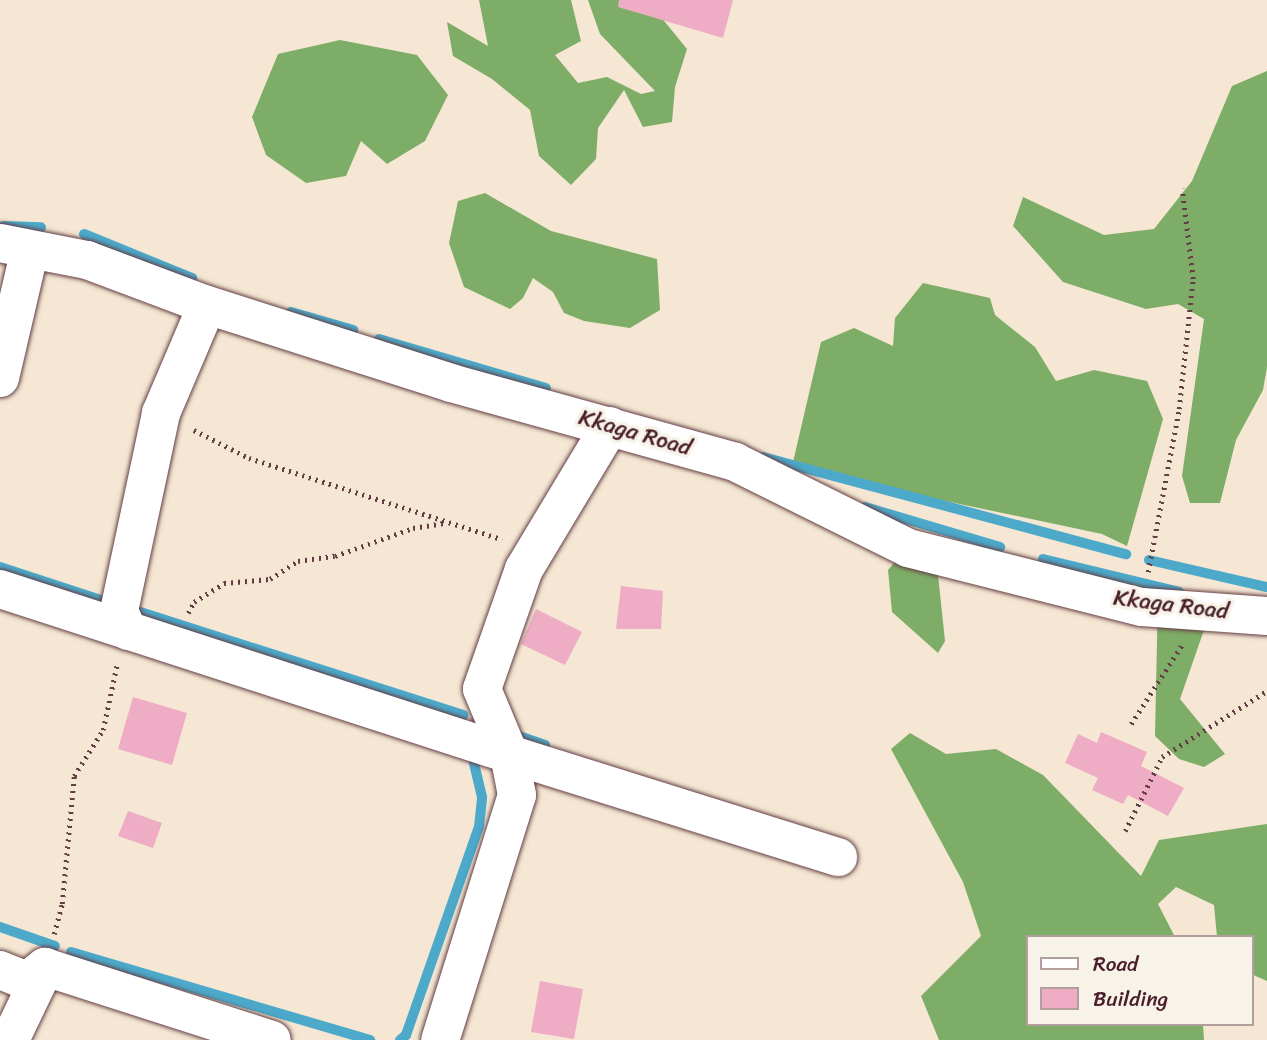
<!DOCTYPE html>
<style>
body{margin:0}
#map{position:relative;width:1267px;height:1040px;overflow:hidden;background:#f5e7d3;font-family:Sriracha,sans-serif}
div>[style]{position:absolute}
.forest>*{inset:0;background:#7ead67}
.stream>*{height:10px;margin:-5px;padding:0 5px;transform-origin:5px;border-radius:5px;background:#4ca9ca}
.building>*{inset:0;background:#eeadc5}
.path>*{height:4.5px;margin-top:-2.25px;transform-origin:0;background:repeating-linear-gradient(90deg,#643d44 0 2px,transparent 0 7px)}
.roads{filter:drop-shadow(0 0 2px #643d44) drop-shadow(0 0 2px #643d44)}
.minor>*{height:38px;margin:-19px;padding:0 19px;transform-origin:19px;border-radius:19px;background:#fff}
span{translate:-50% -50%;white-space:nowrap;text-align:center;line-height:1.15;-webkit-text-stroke:7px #f7f3e8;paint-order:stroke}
.street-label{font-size:23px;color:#4a1f2b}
.legend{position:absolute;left:1026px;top:935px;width:228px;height:91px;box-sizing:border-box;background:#f7f3e8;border:2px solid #b29e9c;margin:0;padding:9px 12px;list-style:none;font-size:21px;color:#4a1f2b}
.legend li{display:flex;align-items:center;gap:14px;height:35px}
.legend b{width:35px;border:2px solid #b29e9c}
</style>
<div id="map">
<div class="forest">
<i style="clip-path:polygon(479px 0,571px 0,581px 41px,555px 55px,578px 83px,607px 77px,641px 94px,655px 91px,600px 34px,588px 0,647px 0,687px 49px,675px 87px,672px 122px,643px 127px,624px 90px,598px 128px,596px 159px,571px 185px,539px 156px,530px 110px,492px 79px,453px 56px,447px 22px,488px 46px)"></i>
<i style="clip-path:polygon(340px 40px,417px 55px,448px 95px,425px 141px,387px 164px,361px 141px,346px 176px,306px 183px,266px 155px,252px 117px,278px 54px)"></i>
<i style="clip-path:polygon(1267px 71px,1267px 367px,1263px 390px,1236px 440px,1220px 503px,1190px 503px,1182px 476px,1204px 319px,1178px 304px,1146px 309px,1063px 282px,1013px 226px,1023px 197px,1104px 235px,1154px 229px,1192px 181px,1232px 86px)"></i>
<i style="clip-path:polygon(485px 193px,551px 231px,657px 259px,660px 310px,630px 328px,584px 321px,564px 313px,553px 292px,533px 278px,523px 298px,510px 309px,464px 287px,449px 243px,458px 201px)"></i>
<i style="clip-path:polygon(923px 283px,990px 298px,995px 315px,1035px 347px,1056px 381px,1094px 370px,1147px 381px,1163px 419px,1127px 546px,1102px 534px,879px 487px,793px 462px,821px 342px,854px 328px,893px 346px,895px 318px)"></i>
<i style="clip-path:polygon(916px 538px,938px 575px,945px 641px,938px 653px,892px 612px,888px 570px)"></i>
<i style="clip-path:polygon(1158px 593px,1204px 630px,1180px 699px,1225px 754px,1204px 767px,1179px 759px,1155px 736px)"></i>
<i style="clip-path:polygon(910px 733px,946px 754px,996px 749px,1043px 775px,1141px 876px,1159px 840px,1267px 824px,1267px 981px,1251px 974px,1251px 937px,1217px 937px,1214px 905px,1176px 887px,1158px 904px,1175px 937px,1027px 937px,1027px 1024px,1203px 1024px,1204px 1040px,939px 1040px,921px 996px,981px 936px,963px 882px,891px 749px)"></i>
</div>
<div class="stream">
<i style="left:4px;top:226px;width:37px;rotate:2deg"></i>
<i style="left:84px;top:234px;width:117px;rotate:22.2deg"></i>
<i style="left:291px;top:312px;width:65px;rotate:16.2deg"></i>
<i style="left:379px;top:339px;width:174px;rotate:16.4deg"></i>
<i style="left:763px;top:457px;width:376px;rotate:15deg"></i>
<i style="left:865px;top:507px;width:141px;rotate:16.5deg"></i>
<i style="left:1043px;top:559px;width:140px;rotate:13.6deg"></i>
<i style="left:1149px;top:560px;width:121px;rotate:12.9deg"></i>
<i style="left:0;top:567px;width:119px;rotate:18.1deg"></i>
<i style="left:131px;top:609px;width:349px;rotate:17.7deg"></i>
<i style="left:513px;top:734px;width:34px;rotate:19deg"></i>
<i style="left:0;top:927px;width:58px;rotate:19.1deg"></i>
<i style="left:71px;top:952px;width:312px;rotate:16.4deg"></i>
<i style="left:400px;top:1040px;width:8px;rotate:-40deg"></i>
<i style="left:406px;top:1035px;width:220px;rotate:-70.7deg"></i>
<i style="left:479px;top:827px;width:30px;rotate:-84deg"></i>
<i style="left:482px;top:797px;width:43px;rotate:-103.4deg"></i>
</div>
<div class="building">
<i style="clip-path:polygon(619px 0,733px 0,723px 38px,618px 7px)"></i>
<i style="clip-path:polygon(621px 586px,663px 591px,661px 629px,616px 629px)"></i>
<i style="clip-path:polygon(536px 609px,582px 632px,565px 665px,521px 644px)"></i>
<i style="clip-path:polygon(133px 697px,187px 713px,172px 765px,118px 749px)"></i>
<i style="clip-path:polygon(1101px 732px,1147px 752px,1141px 766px,1184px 788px,1168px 816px,1128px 795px,1123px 804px,1092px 790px,1098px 778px,1065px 763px,1078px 734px,1097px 743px)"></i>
<i style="clip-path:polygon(128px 811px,162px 823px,153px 848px,118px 836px)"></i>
<i style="clip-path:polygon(540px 981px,583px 989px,574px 1039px,531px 1032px)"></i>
</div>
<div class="path">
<i style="left:194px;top:430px;width:62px;rotate:27deg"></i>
<i style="left:249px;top:458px;width:266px;rotate:17.8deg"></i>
<i style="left:1148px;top:572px;width:166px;rotate:-79.2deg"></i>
<i style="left:1179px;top:409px;width:131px;rotate:-83.9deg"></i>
<i style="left:1193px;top:279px;width:91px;rotate:-97deg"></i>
<i style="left:188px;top:613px;width:13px;rotate:-61deg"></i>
<i style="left:194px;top:602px;width:36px;rotate:-32deg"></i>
<i style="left:224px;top:583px;width:46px;rotate:-5deg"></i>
<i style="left:270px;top:579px;width:33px;rotate:-33deg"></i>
<i style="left:298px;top:561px;width:37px;rotate:-8deg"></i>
<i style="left:335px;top:556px;width:83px;rotate:-19.7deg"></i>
<i style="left:413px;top:528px;width:33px;rotate:-9deg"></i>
<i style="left:1131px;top:724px;width:94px;rotate:-57.2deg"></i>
<i style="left:1125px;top:831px;width:83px;rotate:-63.4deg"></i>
<i style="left:1162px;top:757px;width:124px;rotate:-32.2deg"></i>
<i style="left:54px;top:934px;width:31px;rotate:-75deg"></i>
<i style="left:62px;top:904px;width:129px;rotate:-84.6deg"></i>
<i style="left:74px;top:776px;width:54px;rotate:-57.8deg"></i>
<i style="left:103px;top:730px;width:67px;rotate:-78deg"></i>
</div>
<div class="roads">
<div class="minor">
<i style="left:0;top:243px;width:89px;rotate:11.1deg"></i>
<i style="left:87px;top:260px;width:128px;rotate:20.6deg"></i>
<i style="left:207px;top:305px;width:256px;rotate:17.7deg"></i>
<i style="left:451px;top:383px;width:295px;rotate:15.5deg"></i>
<i style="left:735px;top:462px;width:193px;rotate:26.4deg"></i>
<i style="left:908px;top:548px;width:241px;rotate:14.2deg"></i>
<i style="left:1142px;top:607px;width:125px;rotate:4.1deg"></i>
<i style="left:0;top:378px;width:132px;rotate:-76.9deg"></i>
<i style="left:610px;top:426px;width:167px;rotate:121deg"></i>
<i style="left:524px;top:569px;width:127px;rotate:109.3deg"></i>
<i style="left:482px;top:689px;width:70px;rotate:67.4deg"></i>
<i style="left:509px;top:754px;width:345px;rotate:17.4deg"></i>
<i style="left:0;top:589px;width:535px;rotate:17.96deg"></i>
<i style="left:509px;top:754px;width:42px;rotate:79deg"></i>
<i style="left:517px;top:795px;width:257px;rotate:107.4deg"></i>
<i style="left:128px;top:631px;width:22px;rotate:-114deg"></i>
<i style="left:119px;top:611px;width:202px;rotate:-78deg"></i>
<i style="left:161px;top:413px;width:117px;rotate:-66.9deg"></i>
<i style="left:0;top:970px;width:29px;rotate:22deg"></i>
<i style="left:27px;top:981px;width:23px;rotate:-38deg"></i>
<i style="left:45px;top:967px;width:238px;rotate:17.8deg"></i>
<i style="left:10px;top:1040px;width:81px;rotate:-64.4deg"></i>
</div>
</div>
<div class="street-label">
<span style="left:635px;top:433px;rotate:16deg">Kkaga Road</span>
<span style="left:1171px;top:605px;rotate:7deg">Kkaga Road</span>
</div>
<ul class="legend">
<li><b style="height:9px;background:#fff"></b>Road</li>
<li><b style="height:19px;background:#eeadc5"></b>Building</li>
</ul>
</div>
